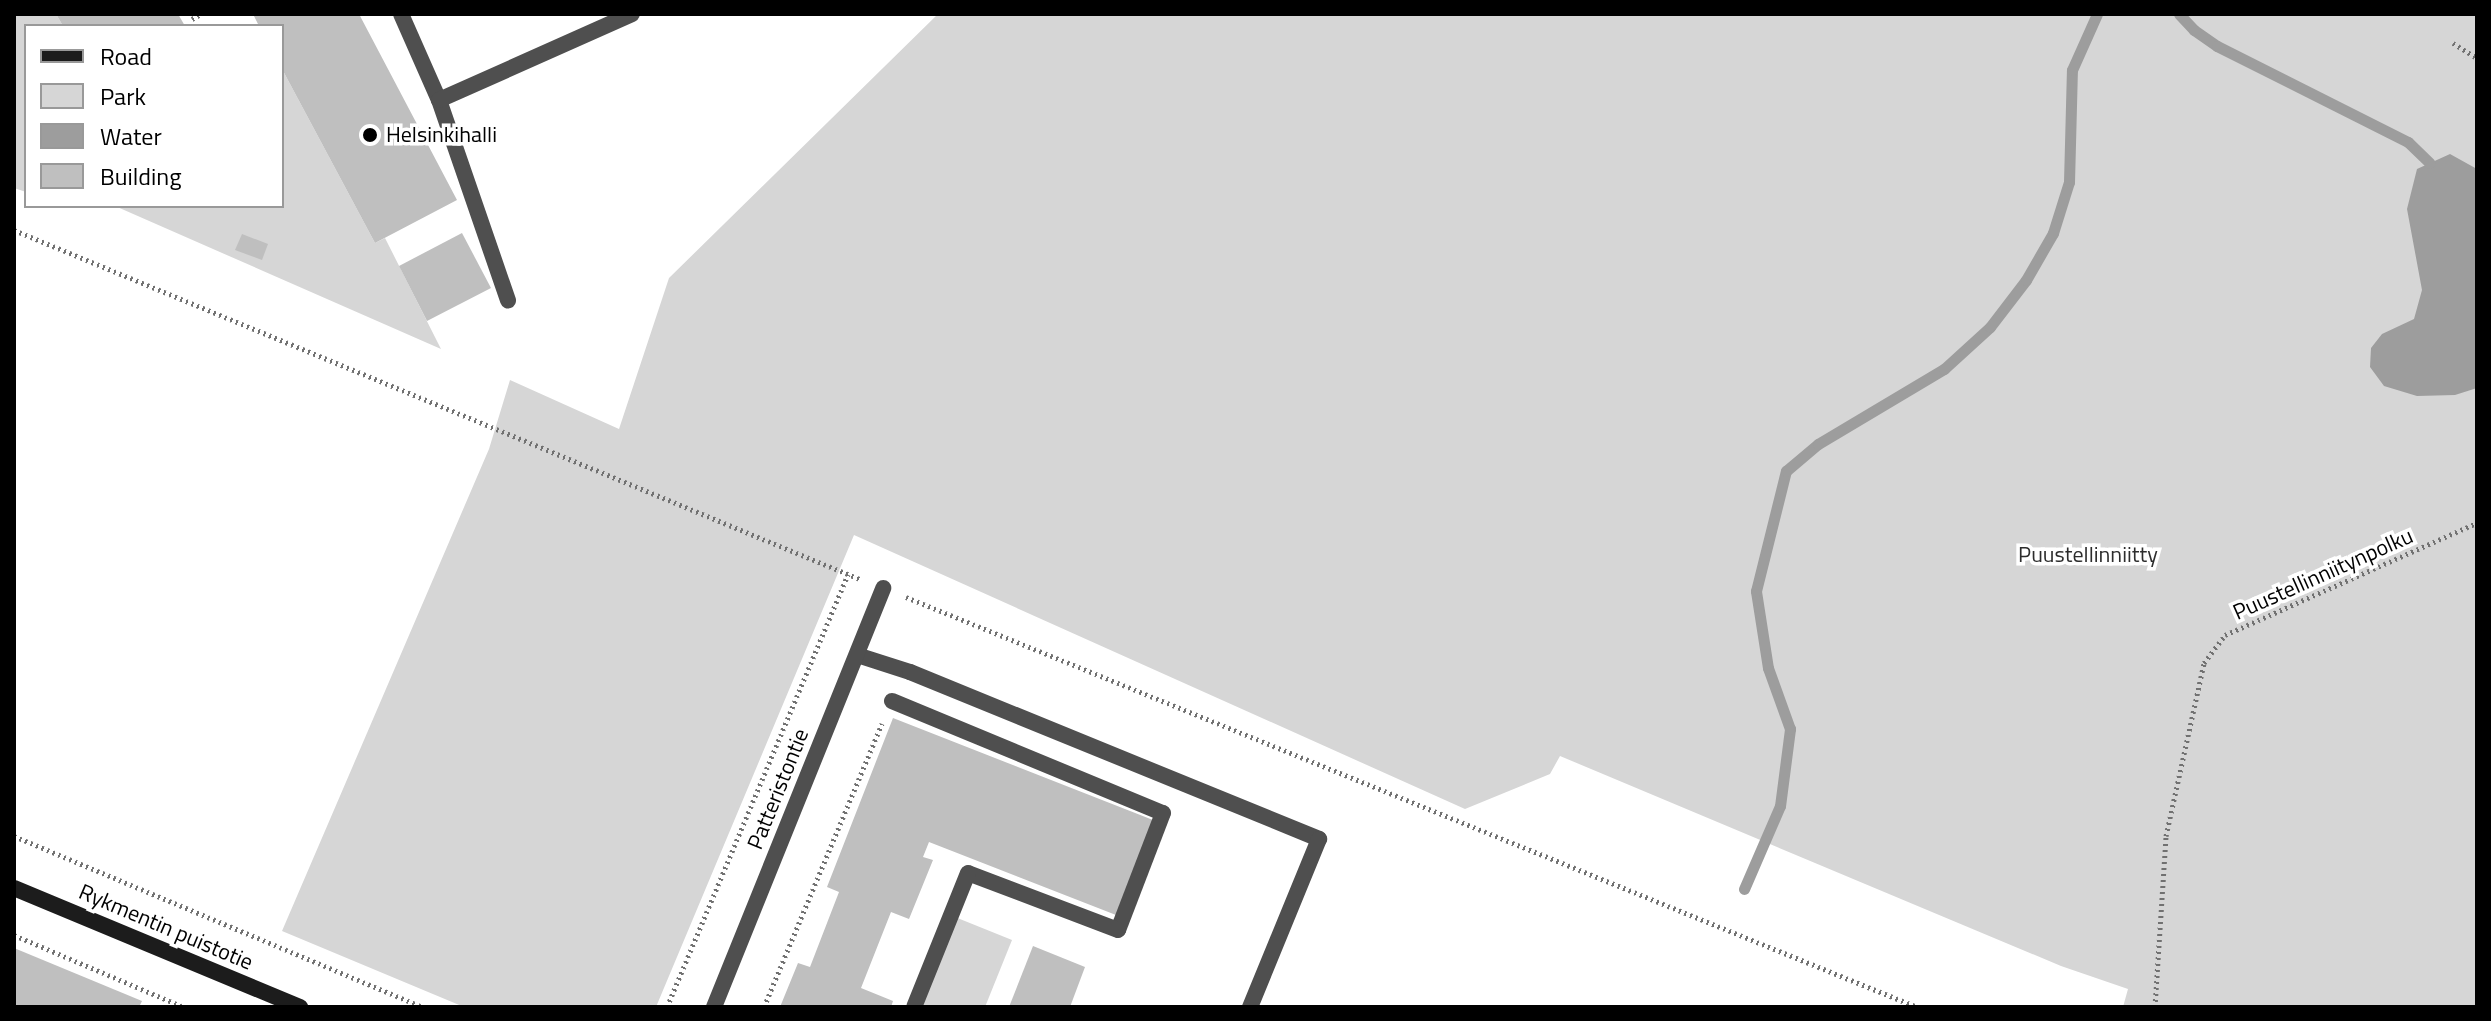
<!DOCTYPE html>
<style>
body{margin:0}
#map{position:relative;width:2491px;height:1021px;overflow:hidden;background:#fff;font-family:"Titillium Web",sans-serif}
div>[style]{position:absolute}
.green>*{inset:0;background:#d6d6d6}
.water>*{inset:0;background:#9d9d9d}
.stream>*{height:11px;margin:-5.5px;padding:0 5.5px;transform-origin:5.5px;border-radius:5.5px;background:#9d9d9d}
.building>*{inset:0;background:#bfbfbf}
.path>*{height:5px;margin-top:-2.5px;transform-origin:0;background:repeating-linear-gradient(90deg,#717171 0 2px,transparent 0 6px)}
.lane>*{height:16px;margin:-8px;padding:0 8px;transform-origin:8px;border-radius:8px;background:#4f4f4f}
.street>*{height:16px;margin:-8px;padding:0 8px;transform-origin:8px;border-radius:8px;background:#4f4f4f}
.secondary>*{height:16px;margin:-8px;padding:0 8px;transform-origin:8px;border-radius:8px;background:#1c1c1c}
.dots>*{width:22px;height:22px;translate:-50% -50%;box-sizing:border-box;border:4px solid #fff;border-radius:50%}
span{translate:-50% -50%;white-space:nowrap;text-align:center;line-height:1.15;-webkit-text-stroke:7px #fff;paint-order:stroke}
.poi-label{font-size:22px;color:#000}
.left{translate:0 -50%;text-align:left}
.park-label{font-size:22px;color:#2d2d2d}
.street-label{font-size:22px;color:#000}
.frame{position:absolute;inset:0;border:16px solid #000;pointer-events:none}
.legend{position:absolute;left:24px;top:24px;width:260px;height:184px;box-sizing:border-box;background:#fff;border:2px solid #999;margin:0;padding:10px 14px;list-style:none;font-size:24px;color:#000}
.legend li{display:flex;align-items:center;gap:16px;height:40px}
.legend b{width:40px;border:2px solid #999}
</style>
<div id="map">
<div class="green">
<i style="clip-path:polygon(14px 14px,56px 14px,63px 26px,26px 26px,26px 192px,14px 188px)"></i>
<i style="clip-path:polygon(938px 14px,2477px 14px,2477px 1007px,2123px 1007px,2128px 989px,2061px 966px,1560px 756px,1550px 774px,1465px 809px,854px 535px,656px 1007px,464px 1007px,282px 931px,489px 449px,510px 380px,619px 429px,669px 278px)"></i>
<i style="clip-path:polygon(282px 69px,375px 243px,385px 238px,441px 349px,115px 206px,282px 206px)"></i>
<i style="clip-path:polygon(950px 915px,1012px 940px,985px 1007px,914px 1007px)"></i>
</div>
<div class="water">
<i style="clip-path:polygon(2450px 154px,2477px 169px,2477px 388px,2455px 395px,2417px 396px,2384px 386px,2370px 367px,2371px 348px,2382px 334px,2414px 319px,2422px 290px,2407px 209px,2417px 169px)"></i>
</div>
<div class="stream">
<i style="left:2179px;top:14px;width:22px;rotate:47deg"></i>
<i style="left:2194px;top:30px;width:28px;rotate:35deg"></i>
<i style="left:2217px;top:46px;width:214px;rotate:26.7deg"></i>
<i style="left:2408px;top:142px;width:30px;rotate:44deg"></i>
<i style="left:1744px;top:889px;width:90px;rotate:-66.6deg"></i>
<i style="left:1780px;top:806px;width:78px;rotate:-82.6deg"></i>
<i style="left:1790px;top:729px;width:65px;rotate:-109.8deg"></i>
<i style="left:1768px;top:668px;width:78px;rotate:-98.9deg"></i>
<i style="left:1756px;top:591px;width:124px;rotate:-76deg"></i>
<i style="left:1786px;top:471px;width:42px;rotate:-40.2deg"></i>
<i style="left:1818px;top:444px;width:147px;rotate:-30.8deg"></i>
<i style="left:1944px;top:369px;width:62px;rotate:-42.4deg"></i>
<i style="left:1990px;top:327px;width:59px;rotate:-52.5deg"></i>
<i style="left:2026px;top:280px;width:54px;rotate:-60.1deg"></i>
<i style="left:2053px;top:233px;width:53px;rotate:-72.6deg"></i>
<i style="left:2069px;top:182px;width:112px;rotate:-88.5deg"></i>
<i style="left:2072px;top:70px;width:61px;rotate:-65.9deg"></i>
</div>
<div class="building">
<i style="clip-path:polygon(56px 14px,178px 14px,185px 26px,63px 26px)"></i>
<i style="clip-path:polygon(253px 14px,359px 14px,457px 200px,375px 243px,282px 69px,282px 26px,259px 26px)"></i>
<i style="clip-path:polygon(462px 233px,491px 288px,427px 321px,399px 266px)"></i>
<i style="clip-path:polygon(242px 234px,268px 244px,262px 260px,235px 250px)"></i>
<i style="clip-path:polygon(893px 718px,1153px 820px,1116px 915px,929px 842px,923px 857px,933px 860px,909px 919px,891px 912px,861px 988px,893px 1001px,891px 1007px,780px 1007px,798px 963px,810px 967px,839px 892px,827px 887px)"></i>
<i style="clip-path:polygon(1033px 946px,1085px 967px,1070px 1007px,1009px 1007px)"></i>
<i style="clip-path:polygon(14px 948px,142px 1001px,139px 1007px,14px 1007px)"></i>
</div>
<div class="path">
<i style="left:192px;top:19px;width:10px;rotate:-29deg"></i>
<i style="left:2453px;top:43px;width:28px;rotate:32deg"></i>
<i style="left:14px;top:230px;width:915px;rotate:22.42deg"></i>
<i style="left:906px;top:597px;width:1091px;rotate:22.07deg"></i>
<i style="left:14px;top:836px;width:443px;rotate:22.7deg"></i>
<i style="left:14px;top:935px;width:185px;rotate:23deg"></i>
<i style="left:667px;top:1007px;width:469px;rotate:-67.3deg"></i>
<i style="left:764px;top:1007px;width:307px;rotate:-67.4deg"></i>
<i style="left:2155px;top:1007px;width:171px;rotate:-86.3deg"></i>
<i style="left:2166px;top:836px;width:177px;rotate:-77.6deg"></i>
<i style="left:2204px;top:663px;width:35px;rotate:-53deg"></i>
<i style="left:2225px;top:635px;width:276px;rotate:-24deg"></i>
</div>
<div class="lane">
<i style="left:401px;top:14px;width:94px;rotate:66.2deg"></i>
<i style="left:439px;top:100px;width:212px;rotate:71deg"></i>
<i style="left:439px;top:100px;width:211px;rotate:-24deg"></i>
<i style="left:857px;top:655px;width:56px;rotate:17.8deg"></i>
<i style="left:910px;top:672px;width:442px;rotate:22.2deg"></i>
<i style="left:1319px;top:839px;width:182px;rotate:112.3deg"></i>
<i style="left:892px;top:701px;width:293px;rotate:22.5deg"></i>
<i style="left:1163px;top:813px;width:125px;rotate:111deg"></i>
<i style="left:1118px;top:930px;width:160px;rotate:-159.2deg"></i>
<i style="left:968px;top:873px;width:144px;rotate:111.9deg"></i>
</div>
<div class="street">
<i style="left:714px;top:1007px;width:452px;rotate:-68deg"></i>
</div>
<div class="secondary">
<i style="left:14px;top:888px;width:310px;rotate:22.6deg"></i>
</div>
<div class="dots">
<i style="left:370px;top:135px;background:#000"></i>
</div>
<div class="poi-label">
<span class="left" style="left:386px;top:135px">Helsinkihalli</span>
</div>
<div class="park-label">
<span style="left:2088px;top:555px">Puustellinniitty</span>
</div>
<div class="street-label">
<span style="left:2323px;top:574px;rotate:-24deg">Puustellinniitynpolku</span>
<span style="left:778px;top:789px;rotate:-68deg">Patteristontie</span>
<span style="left:166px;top:927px;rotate:23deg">Rykmentin puistotie</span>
</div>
<div class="frame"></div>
<ul class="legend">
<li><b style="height:10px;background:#1c1c1c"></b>Road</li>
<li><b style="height:22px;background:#d6d6d6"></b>Park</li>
<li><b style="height:22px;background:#9d9d9d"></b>Water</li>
<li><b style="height:22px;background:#bfbfbf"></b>Building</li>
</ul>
</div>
